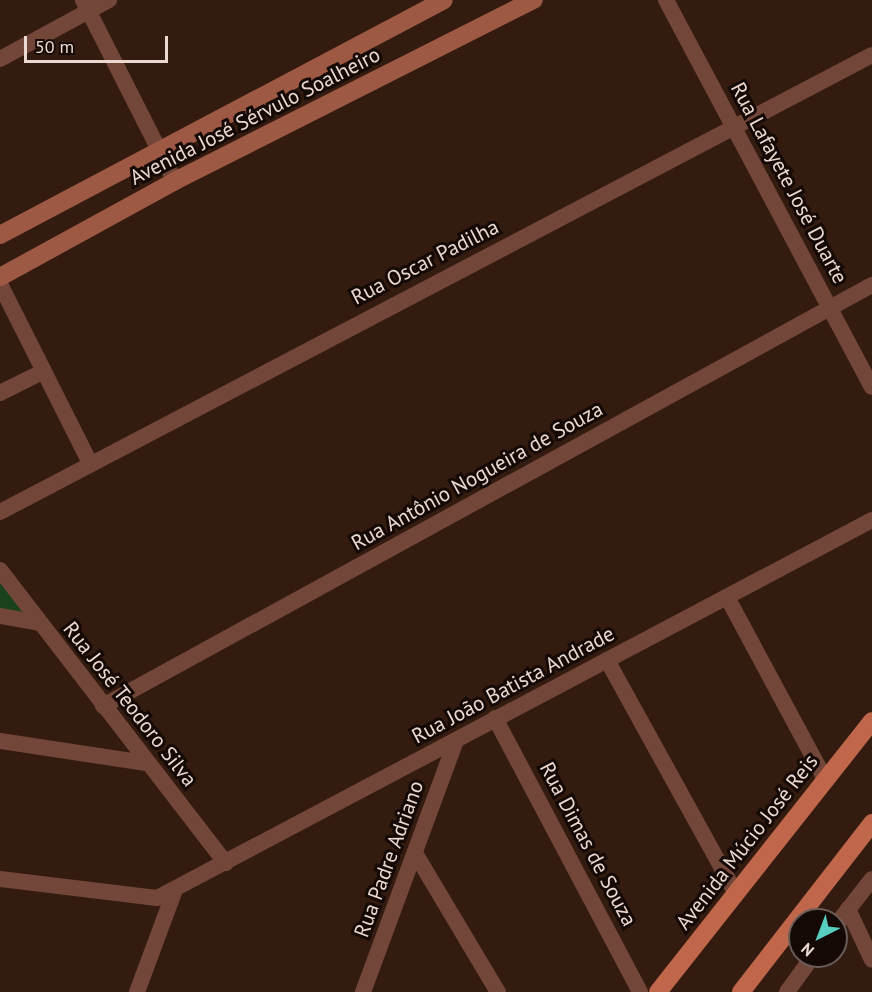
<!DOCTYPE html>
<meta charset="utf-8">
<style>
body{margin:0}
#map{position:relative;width:872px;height:992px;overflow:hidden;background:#341b10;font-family:"PT Sans",sans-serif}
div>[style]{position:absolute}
.green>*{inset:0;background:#18411c}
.minor>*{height:16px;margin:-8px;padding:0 8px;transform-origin:8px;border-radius:8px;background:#724739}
.secondary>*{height:18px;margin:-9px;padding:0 9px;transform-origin:9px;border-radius:9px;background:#9e5944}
.primary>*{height:18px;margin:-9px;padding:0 9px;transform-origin:9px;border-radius:9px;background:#c0674b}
span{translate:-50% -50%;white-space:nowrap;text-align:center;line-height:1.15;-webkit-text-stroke:6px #140905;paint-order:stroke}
.street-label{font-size:21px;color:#ebd9d1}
.north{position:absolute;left:788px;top:908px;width:60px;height:60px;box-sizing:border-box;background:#140905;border:2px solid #6a5c57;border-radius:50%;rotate:222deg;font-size:16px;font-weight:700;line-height:24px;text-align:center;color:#ebd9d1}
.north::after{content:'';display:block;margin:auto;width:21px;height:27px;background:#58cec0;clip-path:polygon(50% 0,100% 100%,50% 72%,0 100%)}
.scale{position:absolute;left:24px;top:36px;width:144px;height:27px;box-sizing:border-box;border:3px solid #ebd9d1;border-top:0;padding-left:8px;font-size:18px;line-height:21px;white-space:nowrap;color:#ebd9d1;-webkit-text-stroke:4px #140905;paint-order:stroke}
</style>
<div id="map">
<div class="green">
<i style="clip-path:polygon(0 578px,29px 616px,0 611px)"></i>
</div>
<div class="minor">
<i style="left:83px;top:0;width:203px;rotate:63.1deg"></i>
<i style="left:666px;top:0;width:438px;rotate:62deg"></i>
<i style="left:0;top:59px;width:124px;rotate:-28.4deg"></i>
<i style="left:0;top:284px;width:198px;rotate:63.3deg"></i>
<i style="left:0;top:393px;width:49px;rotate:-26.6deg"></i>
<i style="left:0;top:512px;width:984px;rotate:-27.66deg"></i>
<i style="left:0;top:570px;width:370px;rotate:52.4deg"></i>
<i style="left:727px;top:597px;width:207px;rotate:61.7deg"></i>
<i style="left:0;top:616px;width:40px;rotate:10deg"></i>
<i style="left:607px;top:660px;width:263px;rotate:61.1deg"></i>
<i style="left:103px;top:706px;width:877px;rotate:-28.7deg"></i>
<i style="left:495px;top:718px;width:310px;rotate:62.1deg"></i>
<i style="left:0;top:741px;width:148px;rotate:8.6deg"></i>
<i style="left:415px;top:853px;width:162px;rotate:59.2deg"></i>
<i style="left:0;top:879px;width:158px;rotate:6.9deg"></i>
<i style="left:157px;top:898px;width:809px;rotate:-27.86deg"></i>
<i style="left:848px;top:909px;width:56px;rotate:64.8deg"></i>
<i style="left:836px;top:925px;width:58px;rotate:-52deg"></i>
<i style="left:137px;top:992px;width:109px;rotate:-69.6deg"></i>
<i style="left:363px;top:992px;width:268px;rotate:-69.7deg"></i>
<i style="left:787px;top:992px;width:44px;rotate:-54.2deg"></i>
</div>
<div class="secondary">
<i style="left:0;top:235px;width:502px;rotate:-27.89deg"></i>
<i style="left:0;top:277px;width:200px;rotate:-28.7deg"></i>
<i style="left:175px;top:181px;width:402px;rotate:-26.8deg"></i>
</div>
<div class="primary">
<i style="left:658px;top:992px;width:345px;rotate:-51.7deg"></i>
<i style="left:741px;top:992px;width:214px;rotate:-52.2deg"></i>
</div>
<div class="street-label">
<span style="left:255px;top:116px;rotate:-27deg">Avenida José Sérvulo Soalheiro</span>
<span style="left:789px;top:183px;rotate:62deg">Rua Lafayete José Duarte</span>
<span style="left:425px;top:262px;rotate:-27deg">Rua Oscar Padilha</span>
<span style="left:477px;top:476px;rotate:-29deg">Rua Antônio Nogueira de Souza</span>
<span style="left:513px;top:685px;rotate:-28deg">Rua João Batista Andrade</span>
<span style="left:130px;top:704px;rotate:52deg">Rua José Teodoro Silva</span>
<span style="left:747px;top:842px;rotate:-52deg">Avenida Múcio José Reis</span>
<span style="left:588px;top:844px;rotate:62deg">Rua Dimas de Souza</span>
<span style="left:389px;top:859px;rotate:-70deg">Rua Padre Adriano</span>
</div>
<div class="north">N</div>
<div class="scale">50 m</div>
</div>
